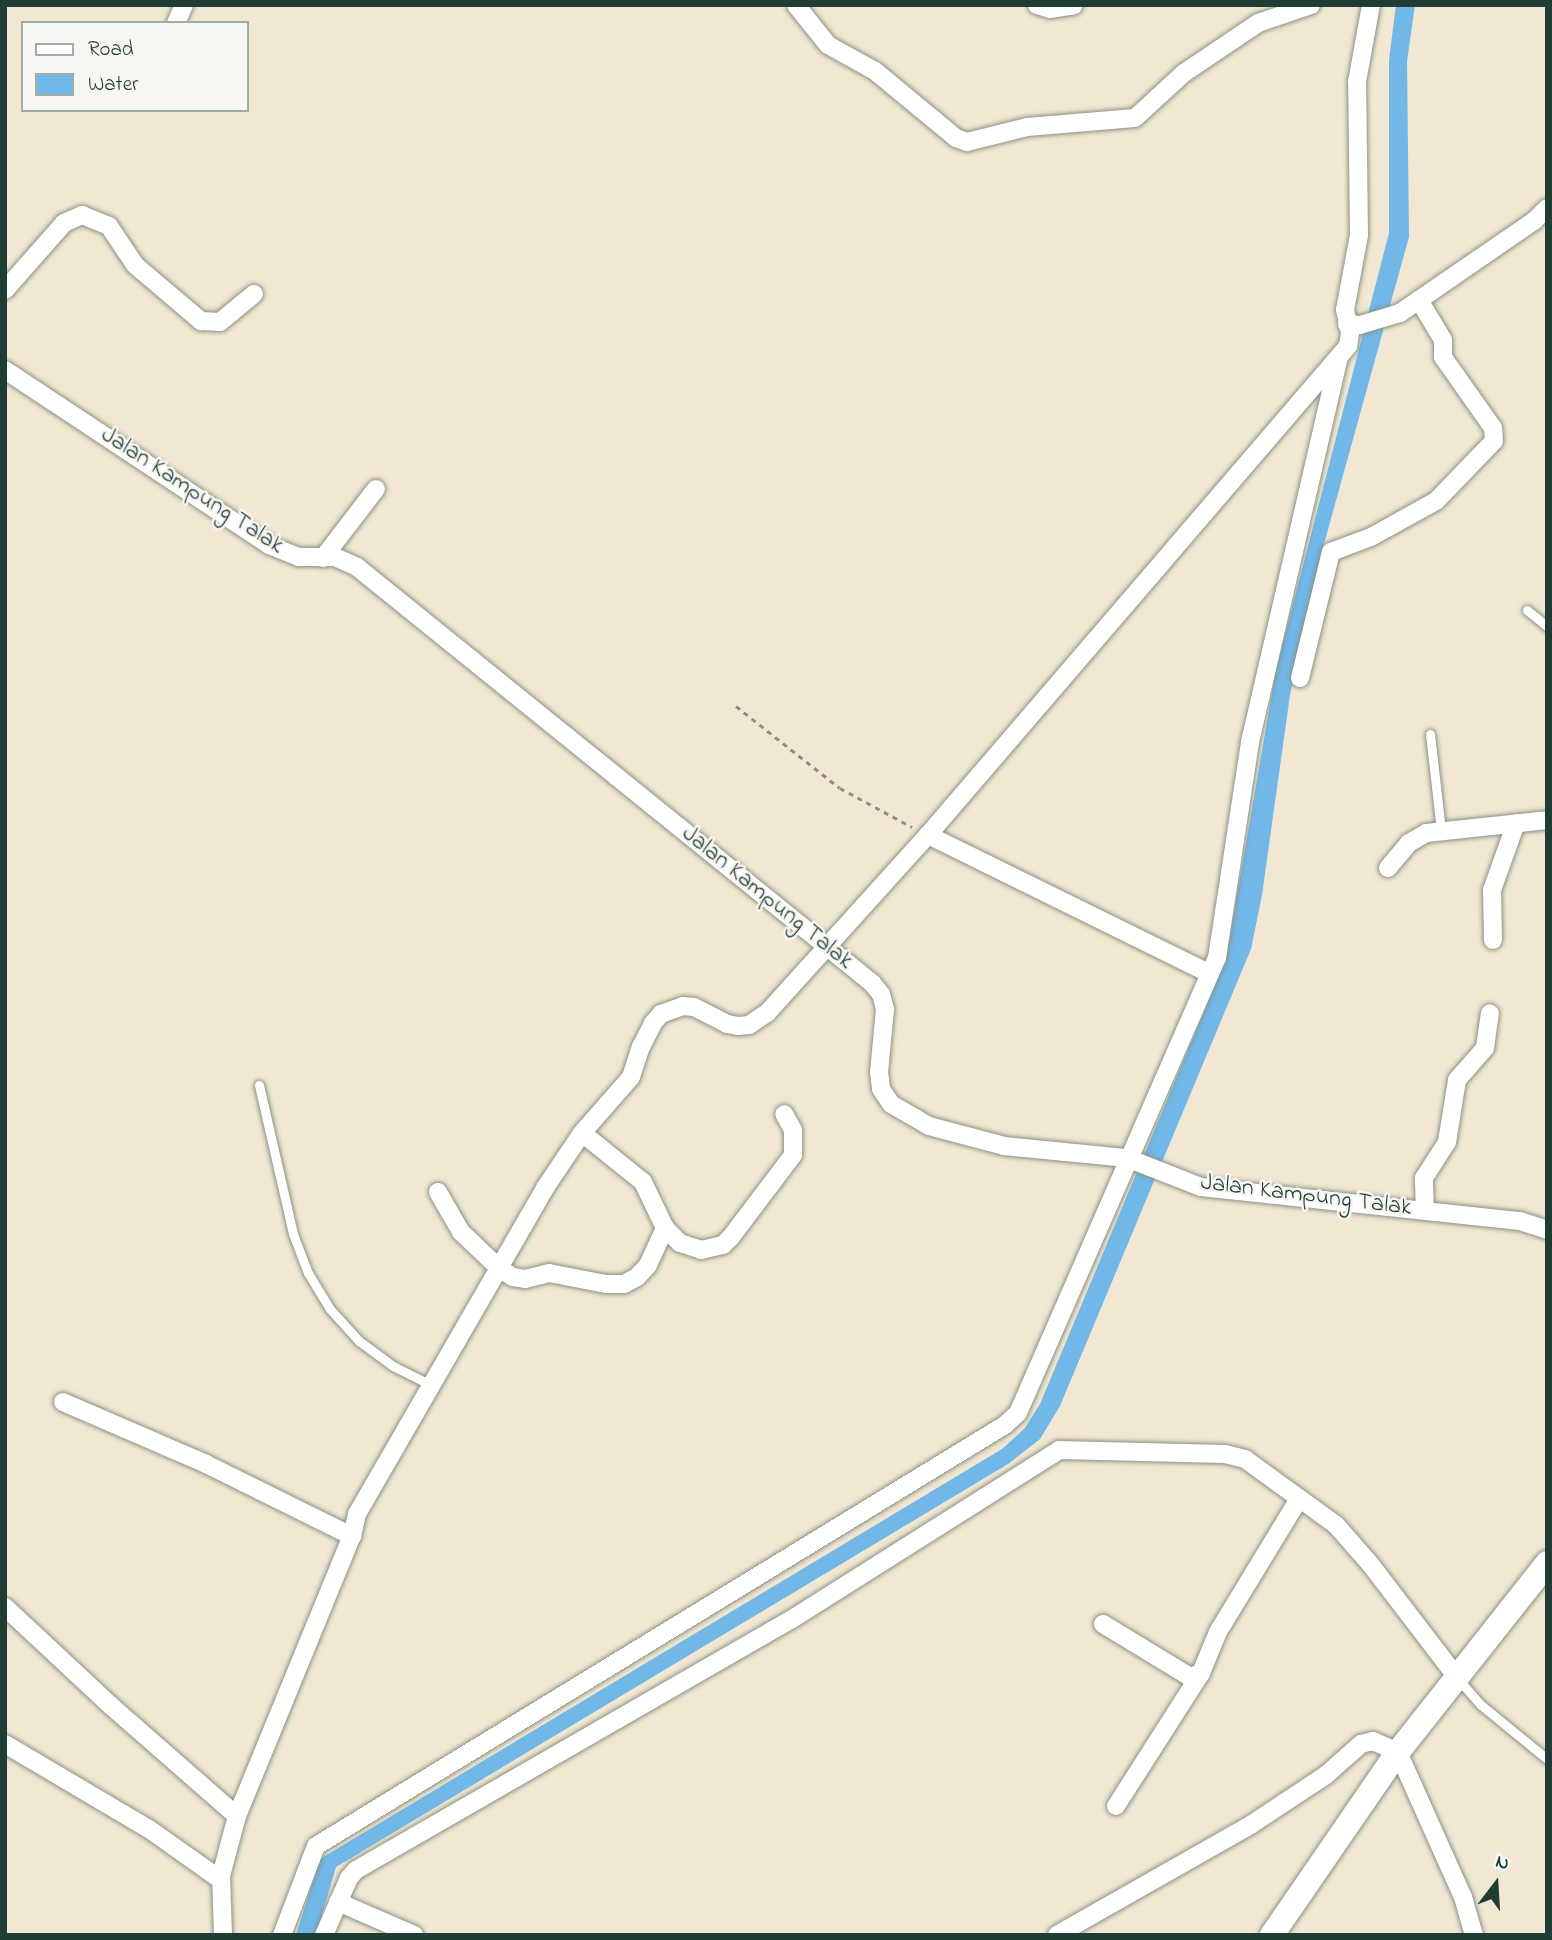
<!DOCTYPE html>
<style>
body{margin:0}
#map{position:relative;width:1552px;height:1940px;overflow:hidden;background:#f1e7d2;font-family:"Indie Flower",sans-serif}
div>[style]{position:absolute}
.water>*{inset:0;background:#71b7e8}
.path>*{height:2.5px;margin-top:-1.25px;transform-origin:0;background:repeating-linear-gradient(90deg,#889283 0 5px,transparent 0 10px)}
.roads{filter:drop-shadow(0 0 2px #889283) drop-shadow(0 0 2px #889283)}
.lane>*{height:9px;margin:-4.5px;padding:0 4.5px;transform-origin:4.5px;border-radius:4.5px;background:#fff}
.street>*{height:18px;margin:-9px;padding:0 9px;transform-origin:9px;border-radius:9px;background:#fff}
.secondary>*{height:24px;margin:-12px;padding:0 12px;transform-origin:12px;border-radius:12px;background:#fff}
span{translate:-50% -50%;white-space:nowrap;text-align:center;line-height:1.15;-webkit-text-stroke:5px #f6f6f2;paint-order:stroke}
.street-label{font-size:24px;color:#1f3d34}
.frame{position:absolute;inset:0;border:7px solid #1f3d34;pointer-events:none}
.legend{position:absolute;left:21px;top:21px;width:228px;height:91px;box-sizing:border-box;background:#f6f6f2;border:2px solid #a0aca6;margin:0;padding:9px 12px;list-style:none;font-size:21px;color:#1f3d34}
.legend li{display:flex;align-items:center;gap:14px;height:35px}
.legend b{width:35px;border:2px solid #a0aca6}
.north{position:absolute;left:1461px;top:1849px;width:70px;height:70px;-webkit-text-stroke:5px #f6f6f2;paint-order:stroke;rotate:17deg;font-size:19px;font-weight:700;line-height:28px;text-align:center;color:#1f3d34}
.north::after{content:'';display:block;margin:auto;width:24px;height:32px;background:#1f3d34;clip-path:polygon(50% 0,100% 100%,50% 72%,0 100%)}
</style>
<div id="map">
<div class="water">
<i style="clip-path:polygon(1396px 5px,1415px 5px,1407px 61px,1409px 237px,1324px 544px,1290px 695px,1262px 895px,1251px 949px,1060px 1406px,1040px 1439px,1008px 1464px,336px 1867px,316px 1935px,296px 1935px,320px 1859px,1002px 1449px,1025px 1428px,1040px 1404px,1226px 959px,1276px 670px,1389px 233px,1389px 60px)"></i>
</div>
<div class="path">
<i style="left:736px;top:706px;width:132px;rotate:38.3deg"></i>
<i style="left:840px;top:788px;width:82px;rotate:28.4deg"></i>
</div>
<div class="roads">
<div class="lane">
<i style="left:1527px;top:610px;width:26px;rotate:39deg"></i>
<i style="left:1430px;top:734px;width:97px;rotate:83.5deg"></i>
<i style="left:259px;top:1085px;width:153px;rotate:77.1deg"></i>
<i style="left:293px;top:1234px;width:42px;rotate:69deg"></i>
<i style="left:308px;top:1273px;width:42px;rotate:58.6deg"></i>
<i style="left:330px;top:1309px;width:43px;rotate:47.8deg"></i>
<i style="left:359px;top:1341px;width:42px;rotate:36.3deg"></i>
<i style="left:393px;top:1366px;width:42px;rotate:26.6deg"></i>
<i style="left:1459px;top:1680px;width:33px;rotate:49deg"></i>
<i style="left:1481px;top:1705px;width:85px;rotate:39.3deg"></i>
</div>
<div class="street">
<i style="left:796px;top:5px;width:51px;rotate:51.3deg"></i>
<i style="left:828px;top:45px;width:54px;rotate:29deg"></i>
<i style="left:875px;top:71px;width:105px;rotate:39.6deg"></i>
<i style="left:956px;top:138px;width:12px;rotate:20deg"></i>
<i style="left:967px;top:142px;width:62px;rotate:-14deg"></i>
<i style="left:1027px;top:127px;width:108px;rotate:-4.8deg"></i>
<i style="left:1135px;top:118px;width:67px;rotate:-42.6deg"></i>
<i style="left:1184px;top:73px;width:89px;rotate:-34deg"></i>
<i style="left:1258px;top:23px;width:56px;rotate:-18.8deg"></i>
<i style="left:1037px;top:5px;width:14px;rotate:17deg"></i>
<i style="left:1050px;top:9px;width:24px;rotate:-9deg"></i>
<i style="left:176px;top:23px;width:20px;rotate:-66deg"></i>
<i style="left:5px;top:290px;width:89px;rotate:-48.6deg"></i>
<i style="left:64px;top:223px;width:20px;rotate:-24deg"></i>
<i style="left:82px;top:215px;width:29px;rotate:22deg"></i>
<i style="left:109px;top:226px;width:47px;rotate:56.3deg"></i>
<i style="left:135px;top:265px;width:87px;rotate:40.3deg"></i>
<i style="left:201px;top:321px;width:19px;rotate:3deg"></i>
<i style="left:220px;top:322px;width:44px;rotate:-39.5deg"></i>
<i style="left:1347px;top:324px;width:13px;rotate:4deg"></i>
<i style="left:1360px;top:325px;width:42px;rotate:-16.7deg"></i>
<i style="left:1400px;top:313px;width:163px;rotate:-34.5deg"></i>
<i style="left:1534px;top:221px;width:18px;rotate:-45deg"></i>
<i style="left:5px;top:370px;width:317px;rotate:33.5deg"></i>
<i style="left:269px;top:545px;width:32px;rotate:22deg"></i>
<i style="left:299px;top:557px;width:36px"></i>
<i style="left:335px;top:557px;width:24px;rotate:24deg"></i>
<i style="left:357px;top:567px;width:662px;rotate:38.93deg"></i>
<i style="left:872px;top:983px;width:14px;rotate:51deg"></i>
<i style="left:881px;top:994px;width:16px;rotate:75deg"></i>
<i style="left:885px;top:1009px;width:63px;rotate:95.4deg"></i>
<i style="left:879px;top:1072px;width:17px;rotate:83deg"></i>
<i style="left:881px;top:1089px;width:18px;rotate:56deg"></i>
<i style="left:891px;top:1104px;width:44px;rotate:30.1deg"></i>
<i style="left:929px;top:1126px;width:78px;rotate:14.9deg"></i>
<i style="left:1004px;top:1146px;width:124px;rotate:5.6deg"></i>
<i style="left:1127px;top:1158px;width:79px;rotate:21.4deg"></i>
<i style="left:1201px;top:1187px;width:321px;rotate:6.1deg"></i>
<i style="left:1520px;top:1221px;width:28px;rotate:18deg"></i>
<i style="left:323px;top:558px;width:87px;rotate:-52.5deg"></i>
<i style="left:1300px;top:678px;width:130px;rotate:-76.2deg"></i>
<i style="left:1331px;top:552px;width:43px;rotate:-20.6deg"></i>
<i style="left:1371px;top:537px;width:74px;rotate:-29deg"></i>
<i style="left:1436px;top:501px;width:83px;rotate:-46deg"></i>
<i style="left:1494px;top:441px;width:13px;rotate:-94deg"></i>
<i style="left:1493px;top:428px;width:87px;rotate:-125.2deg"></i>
<i style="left:1443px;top:357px;width:17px;rotate:-90deg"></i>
<i style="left:1443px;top:340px;width:47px;rotate:-121deg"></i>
<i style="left:928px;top:835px;width:314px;rotate:26.2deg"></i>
<i style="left:1388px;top:868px;width:33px;rotate:-50deg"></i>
<i style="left:1409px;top:843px;width:20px;rotate:-30deg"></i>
<i style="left:1426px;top:833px;width:122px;rotate:-6.1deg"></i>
<i style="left:1493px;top:940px;width:50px;rotate:-91.1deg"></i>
<i style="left:1492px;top:890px;width:71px;rotate:-70.3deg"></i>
<i style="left:438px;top:1192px;width:46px;rotate:60.1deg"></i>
<i style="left:461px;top:1232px;width:54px;rotate:43.5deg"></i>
<i style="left:500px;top:1269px;width:15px;rotate:32deg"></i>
<i style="left:513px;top:1277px;width:12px;rotate:9deg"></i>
<i style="left:525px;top:1279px;width:25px;rotate:-14deg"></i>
<i style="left:549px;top:1273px;width:58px;rotate:10.9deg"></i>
<i style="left:606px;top:1284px;width:18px"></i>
<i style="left:624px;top:1284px;width:15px;rotate:-28deg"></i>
<i style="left:637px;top:1277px;width:16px;rotate:-47deg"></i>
<i style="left:648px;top:1265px;width:41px;rotate:-65.3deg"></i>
<i style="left:665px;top:1228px;width:51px;rotate:-115.6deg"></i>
<i style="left:643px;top:1182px;width:78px;rotate:-141.2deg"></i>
<i style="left:1425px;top:1211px;width:33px;rotate:-92deg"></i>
<i style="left:1424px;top:1178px;width:43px;rotate:-57.4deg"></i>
<i style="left:1447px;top:1142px;width:63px;rotate:-80.8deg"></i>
<i style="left:1457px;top:1080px;width:43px;rotate:-48.8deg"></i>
<i style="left:1485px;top:1048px;width:35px;rotate:-82deg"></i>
<i style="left:665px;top:1228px;width:21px;rotate:45deg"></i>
<i style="left:680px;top:1243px;width:22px;rotate:18deg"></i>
<i style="left:701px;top:1250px;width:23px;rotate:-13deg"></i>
<i style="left:723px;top:1245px;width:11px;rotate:-45deg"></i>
<i style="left:731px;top:1237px;width:103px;rotate:-52.9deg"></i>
<i style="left:793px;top:1155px;width:25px;rotate:-90deg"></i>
<i style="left:793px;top:1130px;width:18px;rotate:-119deg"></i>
<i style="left:63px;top:1402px;width:156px;rotate:23.4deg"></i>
<i style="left:206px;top:1464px;width:163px;rotate:26.3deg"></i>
<i style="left:5px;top:1607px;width:144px;rotate:43deg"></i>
<i style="left:110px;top:1705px;width:169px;rotate:41.2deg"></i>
<i style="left:1103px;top:1624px;width:102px;rotate:31.3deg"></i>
<i style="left:1190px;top:1677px;width:12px;rotate:-20deg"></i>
<i style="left:5px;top:1744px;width:167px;rotate:30.6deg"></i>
<i style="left:149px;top:1829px;width:88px;rotate:35.3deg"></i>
<i style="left:1116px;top:1806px;width:158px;rotate:-57.4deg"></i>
<i style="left:1201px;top:1673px;width:44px;rotate:-67.5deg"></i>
<i style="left:1218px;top:1632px;width:156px;rotate:-58.7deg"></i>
<i style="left:338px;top:1902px;width:83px;rotate:23.5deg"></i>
<i style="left:223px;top:1935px;width:59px;rotate:-91.9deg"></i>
<i style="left:221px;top:1876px;width:62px;rotate:-75.1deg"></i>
<i style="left:237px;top:1816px;width:303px;rotate:-67.7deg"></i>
<i style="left:352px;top:1536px;width:23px;rotate:-77deg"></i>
<i style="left:357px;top:1514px;width:376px;rotate:-60deg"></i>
<i style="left:545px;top:1188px;width:66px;rotate:-56.1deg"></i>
<i style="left:582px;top:1133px;width:74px;rotate:-48.8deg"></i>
<i style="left:631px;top:1077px;width:32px;rotate:-72deg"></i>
<i style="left:641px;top:1047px;width:27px;rotate:-63deg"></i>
<i style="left:653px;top:1023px;width:12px;rotate:-48deg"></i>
<i style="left:661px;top:1014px;width:23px;rotate:-20deg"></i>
<i style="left:683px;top:1006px;width:11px;rotate:5deg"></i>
<i style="left:694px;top:1007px;width:37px;rotate:27deg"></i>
<i style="left:727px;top:1024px;width:11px;rotate:10deg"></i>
<i style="left:738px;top:1026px;width:11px;rotate:-5deg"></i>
<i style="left:749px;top:1025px;width:22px;rotate:-34deg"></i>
<i style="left:767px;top:1013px;width:240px;rotate:-47.9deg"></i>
<i style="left:928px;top:835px;width:645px;rotate:-49.34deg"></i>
<i style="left:1348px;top:346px;width:13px;rotate:-81deg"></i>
<i style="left:1350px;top:333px;width:24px;rotate:-102deg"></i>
<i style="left:1345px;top:310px;width:76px;rotate:-79.4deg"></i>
<i style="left:1359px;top:235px;width:153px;rotate:-90.7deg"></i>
<i style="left:1357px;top:82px;width:78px;rotate:-79.7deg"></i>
<i style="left:282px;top:1935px;width:95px;rotate:-69.1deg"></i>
<i style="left:316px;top:1846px;width:807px;rotate:-31.43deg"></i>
<i style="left:1005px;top:1425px;width:18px;rotate:-43deg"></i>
<i style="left:1018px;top:1413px;width:497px;rotate:-66.4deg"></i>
<i style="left:1217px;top:958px;width:219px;rotate:-81.3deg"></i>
<i style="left:1250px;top:742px;width:395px;rotate:-77deg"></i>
<i style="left:324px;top:1935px;width:62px;rotate:-66.3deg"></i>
<i style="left:349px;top:1878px;width:11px;rotate:-49deg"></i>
<i style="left:356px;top:1870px;width:503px;rotate:-29.93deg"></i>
<i style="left:792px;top:1619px;width:316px;rotate:-32.3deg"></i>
<i style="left:1059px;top:1450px;width:166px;rotate:1.4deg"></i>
<i style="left:1225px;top:1454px;width:21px;rotate:14deg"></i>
<i style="left:1245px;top:1459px;width:112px;rotate:36deg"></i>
<i style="left:1336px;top:1525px;width:53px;rotate:48.8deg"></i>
<i style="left:1371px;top:1565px;width:140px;rotate:52.6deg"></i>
<i style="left:1057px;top:1935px;width:224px;rotate:-29.6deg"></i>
<i style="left:1252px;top:1824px;width:89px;rotate:-33.5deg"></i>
<i style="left:1326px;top:1775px;width:47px;rotate:-41.5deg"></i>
<i style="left:1361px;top:1744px;width:12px;rotate:-14deg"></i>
<i style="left:1373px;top:1741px;width:27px;rotate:24deg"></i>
<i style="left:1398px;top:1752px;width:159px;rotate:65.9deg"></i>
<i style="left:1463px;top:1897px;width:40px;rotate:74deg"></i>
</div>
<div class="secondary">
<i style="left:1272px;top:1935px;width:222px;rotate:-55.5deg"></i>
<i style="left:1398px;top:1752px;width:241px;rotate:-51.7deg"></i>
</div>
</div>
<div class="street-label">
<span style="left:192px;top:491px;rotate:33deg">Jalan Kampung Talak</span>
<span style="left:767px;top:898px;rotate:39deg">Jalan Kampung Talak</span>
<span style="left:1306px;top:1196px;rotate:7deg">Jalan Kampung Talak</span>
</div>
<div class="frame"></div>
<ul class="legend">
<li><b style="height:9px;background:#fff"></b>Road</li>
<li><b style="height:19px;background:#71b7e8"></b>Water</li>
</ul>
<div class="north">N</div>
</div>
